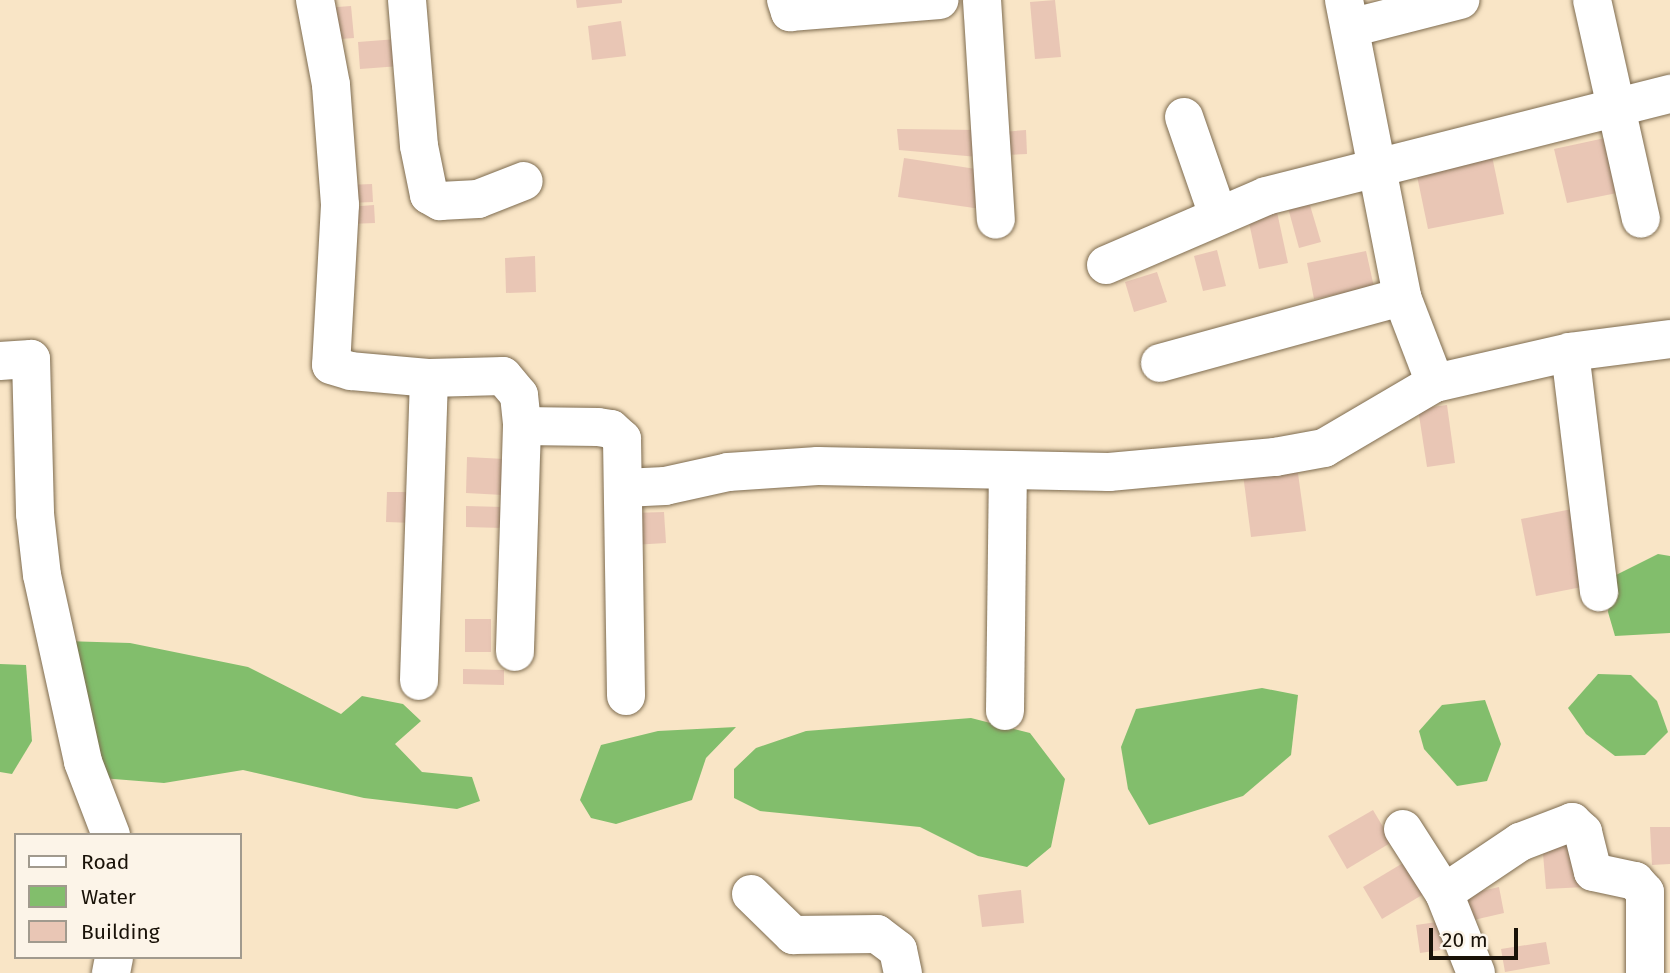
<!DOCTYPE html>
<style>
body{margin:0}
#map{position:relative;width:1670px;height:973px;overflow:hidden;background:#f9e5c6;font-family:"Fira Sans",sans-serif}
div>[style]{position:absolute}
.water>*{inset:0;background:#82be6c}
.building>*{inset:0;background:#e9c6b5}
.roads{filter:drop-shadow(0 0 2px #7e6c50) drop-shadow(0 0 2px #7e6c50)}
.minor>*{height:38px;margin:-19px;padding:0 19px;transform-origin:19px;border-radius:19px;background:#fff}
span{translate:-50% -50%;white-space:nowrap;text-align:center;line-height:1.15;-webkit-text-stroke:5px #fcf4e8;paint-order:stroke}
.legend{position:absolute;left:14px;top:833px;width:228px;height:126px;box-sizing:border-box;background:#fcf4e8;border:2px solid #a19a8e;margin:0;padding:9px 12px;list-style:none;font-size:21px;color:#191208}
.legend li{display:flex;align-items:center;gap:14px;height:35px}
.legend b{width:35px;border:2px solid #a19a8e}
.scale{position:absolute;left:1429px;top:928px;width:89px;height:32px;box-sizing:border-box;border:4px solid #191208;border-top:0;padding-left:9px;font-size:21px;line-height:24px;white-space:nowrap;color:#191208;-webkit-text-stroke:5px #fcf4e8;paint-order:stroke}
</style>
<div id="map">
<div class="water">
<i style="clip-path:polygon(1658px 554px,1670px 556px,1670px 633px,1615px 636px,1608px 612px,1610px 578px)"></i>
<i style="clip-path:polygon(64px 641px,130px 643px,248px 667px,341px 714px,362px 696px,403px 704px,421px 721px,395px 744px,422px 772px,472px 777px,480px 801px,457px 809px,364px 798px,243px 770px,164px 783px,101px 778px)"></i>
<i style="clip-path:polygon(0 664px,26px 665px,32px 741px,12px 774px,0 772px)"></i>
<i style="clip-path:polygon(1598px 674px,1631px 675px,1657px 701px,1668px 732px,1645px 755px,1615px 756px,1586px 734px,1568px 708px)"></i>
<i style="clip-path:polygon(1262px 688px,1298px 695px,1291px 755px,1243px 796px,1149px 825px,1128px 789px,1121px 747px,1136px 709px)"></i>
<i style="clip-path:polygon(1485px 700px,1501px 744px,1487px 781px,1457px 786px,1424px 749px,1419px 731px,1442px 705px)"></i>
<i style="clip-path:polygon(971px 718px,1030px 733px,1065px 779px,1051px 847px,1027px 867px,978px 856px,920px 827px,760px 811px,734px 798px,734px 769px,756px 748px,806px 731px)"></i>
<i style="clip-path:polygon(736px 727px,706px 758px,692px 800px,616px 824px,591px 818px,580px 800px,601px 745px,658px 731px)"></i>
</div>
<div class="building">
<i style="clip-path:polygon(576px 0,622px 0,622px 3px,577px 8px)"></i>
<i style="clip-path:polygon(1055px 0,1061px 57px,1035px 59px,1030px 2px)"></i>
<i style="clip-path:polygon(351px 6px,354px 38px,327px 40px,324px 8px)"></i>
<i style="clip-path:polygon(621px 21px,626px 56px,592px 60px,588px 26px)"></i>
<i style="clip-path:polygon(397px 39px,400px 66px,360px 69px,358px 42px)"></i>
<i style="clip-path:polygon(897px 129px,981px 130px,978px 157px,899px 150px)"></i>
<i style="clip-path:polygon(1026px 130px,1027px 154px,1003px 155px,1002px 132px)"></i>
<i style="clip-path:polygon(1605px 138px,1617px 193px,1567px 203px,1554px 149px)"></i>
<i style="clip-path:polygon(1492px 156px,1504px 214px,1428px 229px,1416px 171px)"></i>
<i style="clip-path:polygon(904px 158px,976px 169px,981px 209px,898px 197px)"></i>
<i style="clip-path:polygon(372px 184px,373px 202px,347px 203px,346px 185px)"></i>
<i style="clip-path:polygon(1309px 202px,1321px 242px,1299px 248px,1288px 208px)"></i>
<i style="clip-path:polygon(374px 205px,375px 223px,349px 224px,348px 207px)"></i>
<i style="clip-path:polygon(1277px 212px,1288px 263px,1259px 269px,1248px 218px)"></i>
<i style="clip-path:polygon(1217px 250px,1226px 286px,1203px 291px,1194px 256px)"></i>
<i style="clip-path:polygon(1366px 251px,1374px 287px,1314px 299px,1307px 263px)"></i>
<i style="clip-path:polygon(535px 256px,536px 292px,506px 293px,505px 258px)"></i>
<i style="clip-path:polygon(1157px 272px,1167px 302px,1134px 312px,1125px 282px)"></i>
<i style="clip-path:polygon(1447px 405px,1455px 463px,1427px 467px,1418px 409px)"></i>
<i style="clip-path:polygon(467px 457px,505px 459px,503px 495px,466px 493px)"></i>
<i style="clip-path:polygon(1296px 459px,1306px 531px,1251px 537px,1242px 466px)"></i>
<i style="clip-path:polygon(387px 492px,415px 492px,414px 523px,386px 522px)"></i>
<i style="clip-path:polygon(466px 506px,503px 507px,503px 528px,466px 527px)"></i>
<i style="clip-path:polygon(1577px 508px,1592px 585px,1536px 596px,1521px 519px)"></i>
<i style="clip-path:polygon(664px 512px,666px 543px,633px 545px,631px 513px)"></i>
<i style="clip-path:polygon(465px 619px,491px 619px,491px 652px,465px 652px)"></i>
<i style="clip-path:polygon(463px 669px,504px 670px,504px 685px,463px 684px)"></i>
<i style="clip-path:polygon(1373px 810px,1392px 842px,1347px 869px,1328px 836px)"></i>
<i style="clip-path:polygon(1650px 827px,1670px 827px,1670px 864px,1652px 865px)"></i>
<i style="clip-path:polygon(1581px 839px,1585px 887px,1546px 889px,1542px 842px)"></i>
<i style="clip-path:polygon(1408px 860px,1427px 892px,1382px 919px,1363px 887px)"></i>
<i style="clip-path:polygon(1499px 887px,1504px 913px,1465px 922px,1460px 896px)"></i>
<i style="clip-path:polygon(1021px 890px,1024px 923px,982px 927px,978px 895px)"></i>
<i style="clip-path:polygon(1451px 920px,1455px 948px,1420px 953px,1416px 925px)"></i>
<i style="clip-path:polygon(1546px 942px,1550px 964px,1505px 972px,1501px 949px)"></i>
</div>
<div class="roads">
<div class="minor">
<i style="left:315px;top:0;width:86px;rotate:79.3deg"></i>
<i style="left:331px;top:85px;width:120px;rotate:85.7deg"></i>
<i style="left:340px;top:205px;width:160px;rotate:93.2deg"></i>
<i style="left:331px;top:365px;width:21px;rotate:17deg"></i>
<i style="left:351px;top:371px;width:78px;rotate:5.1deg"></i>
<i style="left:429px;top:378px;width:303px;rotate:91.9deg"></i>
<i style="left:407px;top:0;width:146px;rotate:85.3deg"></i>
<i style="left:419px;top:146px;width:50px;rotate:78.5deg"></i>
<i style="left:429px;top:195px;width:13px;rotate:29deg"></i>
<i style="left:440px;top:201px;width:38px;rotate:-3deg"></i>
<i style="left:478px;top:199px;width:49px;rotate:-21.4deg"></i>
<i style="left:786px;top:0;width:13px;rotate:72deg"></i>
<i style="left:790px;top:12px;width:150px;rotate:-4.6deg"></i>
<i style="left:982px;top:0;width:220px;rotate:86.4deg"></i>
<i style="left:1344px;top:0;width:303px;rotate:78.9deg"></i>
<i style="left:1402px;top:297px;width:92px;rotate:69deg"></i>
<i style="left:1592px;top:0;width:224px;rotate:77.4deg"></i>
<i style="left:1350px;top:28px;width:114px;rotate:-14.3deg"></i>
<i style="left:1184px;top:117px;width:104px;rotate:70.9deg"></i>
<i style="left:1106px;top:265px;width:174px;rotate:-23.3deg"></i>
<i style="left:1266px;top:196px;width:417px;rotate:-14.2deg"></i>
<i style="left:1570px;top:352px;width:242px;rotate:83.1deg"></i>
<i style="left:0;top:361px;width:31px;rotate:-4deg"></i>
<i style="left:31px;top:359px;width:155px;rotate:88.5deg"></i>
<i style="left:35px;top:514px;width:61px;rotate:83.5deg"></i>
<i style="left:42px;top:575px;width:191px;rotate:77.6deg"></i>
<i style="left:83px;top:762px;width:78px;rotate:69deg"></i>
<i style="left:1160px;top:363px;width:251px;rotate:-15.3deg"></i>
<i style="left:429px;top:378px;width:74px;rotate:-1.5deg"></i>
<i style="left:503px;top:376px;width:25px;rotate:50deg"></i>
<i style="left:519px;top:395px;width:31px;rotate:84deg"></i>
<i style="left:522px;top:426px;width:226px;rotate:91.8deg"></i>
<i style="left:522px;top:426px;width:76px;rotate:0.8deg"></i>
<i style="left:598px;top:427px;width:13px;rotate:9deg"></i>
<i style="left:611px;top:429px;width:15px;rotate:42deg"></i>
<i style="left:622px;top:439px;width:257px;rotate:89.1deg"></i>
<i style="left:624px;top:488px;width:41px;rotate:-2.8deg"></i>
<i style="left:665px;top:486px;width:65px;rotate:-12.5deg"></i>
<i style="left:728px;top:472px;width:90px;rotate:-3.8deg"></i>
<i style="left:818px;top:466px;width:291px;rotate:1.2deg"></i>
<i style="left:1109px;top:472px;width:167px;rotate:-5.2deg"></i>
<i style="left:1275px;top:457px;width:50px;rotate:-10.4deg"></i>
<i style="left:1324px;top:448px;width:129px;rotate:-30.4deg"></i>
<i style="left:1435px;top:383px;width:139px;rotate:-12.9deg"></i>
<i style="left:1570px;top:352px;width:101px;rotate:-7.4deg"></i>
<i style="left:1005px;top:711px;width:240px;rotate:-89.3deg"></i>
<i style="left:1403px;top:829px;width:76px;rotate:57.4deg"></i>
<i style="left:1444px;top:893px;width:86px;rotate:68.2deg"></i>
<i style="left:1444px;top:893px;width:92px;rotate:-33.9deg"></i>
<i style="left:1520px;top:842px;width:56px;rotate:-21deg"></i>
<i style="left:1572px;top:822px;width:15px;rotate:42deg"></i>
<i style="left:1583px;top:832px;width:41px;rotate:76deg"></i>
<i style="left:1593px;top:872px;width:43px;rotate:12.1deg"></i>
<i style="left:1635px;top:881px;width:15px;rotate:48deg"></i>
<i style="left:1645px;top:892px;width:81px;rotate:90deg"></i>
<i style="left:751px;top:894px;width:59px;rotate:44.3deg"></i>
<i style="left:793px;top:935px;width:84px;rotate:-0.7deg"></i>
<i style="left:877px;top:934px;width:26px;rotate:37deg"></i>
<i style="left:898px;top:950px;width:24px;rotate:78deg"></i>
<i style="left:111px;top:973px;width:16px;rotate:-79deg"></i>
</div>
</div>
<ul class="legend">
<li><b style="height:9px;background:#fff"></b>Road</li>
<li><b style="height:19px;background:#82be6c"></b>Water</li>
<li><b style="height:19px;background:#e9c6b5"></b>Building</li>
</ul>
<div class="scale">20 m</div>
</div>
